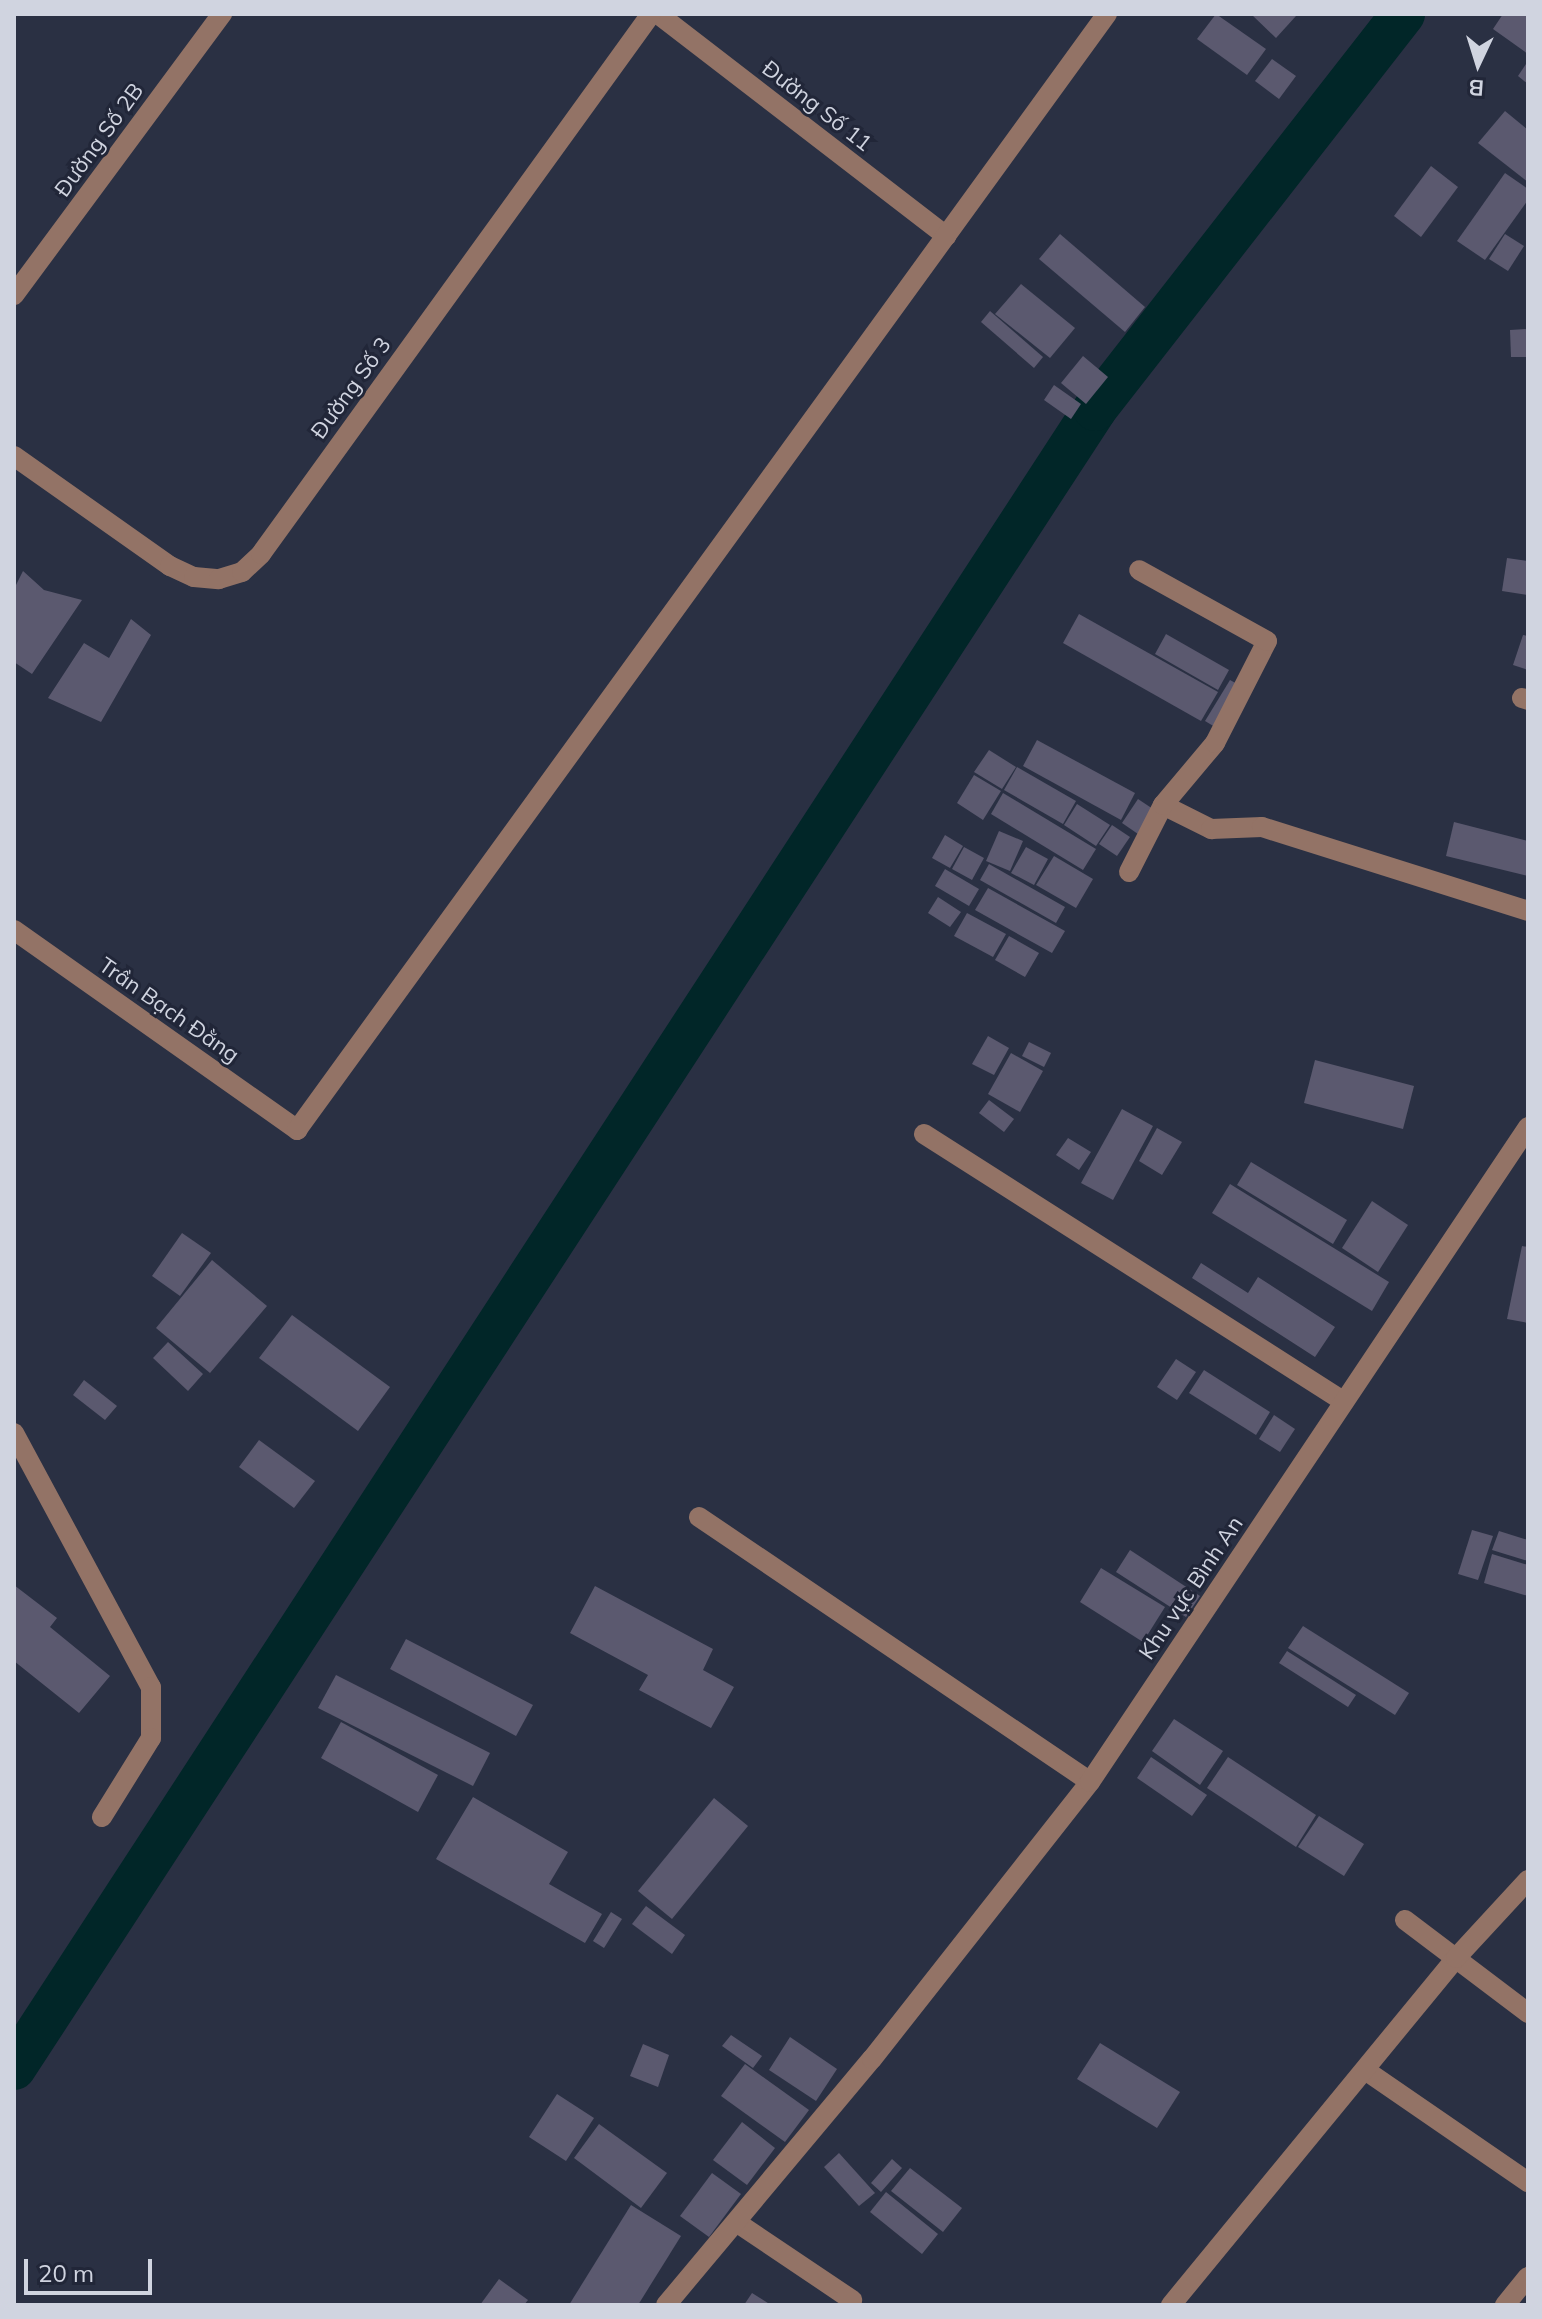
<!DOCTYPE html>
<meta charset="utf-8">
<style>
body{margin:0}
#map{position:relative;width:1542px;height:2319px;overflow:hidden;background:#2a3043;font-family:Mulish,sans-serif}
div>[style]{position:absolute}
.canal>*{height:44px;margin:-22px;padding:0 22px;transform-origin:22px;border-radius:22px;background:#012628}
.building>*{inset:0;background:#5b596f}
.minor>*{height:20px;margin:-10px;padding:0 10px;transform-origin:10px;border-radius:10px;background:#937366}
span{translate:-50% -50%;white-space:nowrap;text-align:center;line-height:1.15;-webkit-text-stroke:6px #212638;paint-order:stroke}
.street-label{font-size:22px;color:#d0d4e0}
.frame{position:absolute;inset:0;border:16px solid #d0d4e0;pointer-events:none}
.north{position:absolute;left:1438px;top:24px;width:80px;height:80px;-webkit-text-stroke:6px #212638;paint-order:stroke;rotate:184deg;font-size:22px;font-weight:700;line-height:32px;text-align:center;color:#d0d4e0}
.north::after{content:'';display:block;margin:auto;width:28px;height:36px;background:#d0d4e0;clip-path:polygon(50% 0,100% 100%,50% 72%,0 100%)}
.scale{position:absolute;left:24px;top:2259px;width:128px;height:36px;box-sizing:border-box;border:4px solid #d0d4e0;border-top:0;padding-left:10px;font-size:24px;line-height:28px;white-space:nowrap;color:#d0d4e0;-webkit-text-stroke:6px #212638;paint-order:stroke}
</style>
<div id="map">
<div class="canal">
<i style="left:14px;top:2068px;width:1980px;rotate:-56.91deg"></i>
<i style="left:1095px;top:409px;width:501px;rotate:-52.05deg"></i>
</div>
<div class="building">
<i style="clip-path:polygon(1216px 14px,1266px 49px,1247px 75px,1197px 39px)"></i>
<i style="clip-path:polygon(1251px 14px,1294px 14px,1296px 16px,1276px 38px)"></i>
<i style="clip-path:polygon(1503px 14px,1528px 14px,1528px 54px,1493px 29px)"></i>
<i style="clip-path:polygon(1272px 59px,1296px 76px,1279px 99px,1255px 81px)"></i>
<i style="clip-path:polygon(1528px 61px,1528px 84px,1518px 76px)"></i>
<i style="clip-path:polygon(1505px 111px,1528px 130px,1528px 182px,1478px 143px)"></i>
<i style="clip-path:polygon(1431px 166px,1458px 187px,1421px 237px,1394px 216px)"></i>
<i style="clip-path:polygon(1505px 173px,1528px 189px,1528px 200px,1485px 260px,1457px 241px)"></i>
<i style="clip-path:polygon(1060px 234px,1145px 307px,1125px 332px,1039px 259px)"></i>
<i style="clip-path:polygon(1505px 234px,1524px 246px,1508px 271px,1489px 259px)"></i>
<i style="clip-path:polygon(1021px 284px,1075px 328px,1050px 358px,995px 314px)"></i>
<i style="clip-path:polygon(990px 311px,1043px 357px,1034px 368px,981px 322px)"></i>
<i style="clip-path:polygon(1528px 329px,1528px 357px,1511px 357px,1510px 330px)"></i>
<i style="clip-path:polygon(1083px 356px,1108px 377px,1086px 404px,1061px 383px)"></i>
<i style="clip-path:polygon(1054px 385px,1081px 404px,1071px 419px,1044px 400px)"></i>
<i style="clip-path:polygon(1507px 558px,1528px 561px,1528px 595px,1502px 591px)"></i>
<i style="clip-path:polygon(23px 571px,44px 590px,82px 600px,32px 674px,14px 662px,14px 589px)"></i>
<i style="clip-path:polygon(1079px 614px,1218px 692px,1201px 721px,1063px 643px)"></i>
<i style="clip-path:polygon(131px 619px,151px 635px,101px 722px,48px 698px,84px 643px,109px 658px)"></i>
<i style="clip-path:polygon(1166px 634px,1229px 670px,1218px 690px,1155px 654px)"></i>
<i style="clip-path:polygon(1523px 635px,1528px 636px,1528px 670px,1513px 665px)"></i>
<i style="clip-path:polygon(1230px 680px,1239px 685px,1215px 727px,1205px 721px)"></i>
<i style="clip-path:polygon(1037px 740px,1135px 793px,1121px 820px,1023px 766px)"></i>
<i style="clip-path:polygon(989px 750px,1016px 767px,1002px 789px,974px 772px)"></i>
<i style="clip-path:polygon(1017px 767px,1076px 801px,1063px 824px,1004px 790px)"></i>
<i style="clip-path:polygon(974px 775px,1001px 791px,983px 820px,957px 803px)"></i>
<i style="clip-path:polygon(1003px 793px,1096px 849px,1083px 870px,991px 814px)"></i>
<i style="clip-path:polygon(1138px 799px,1153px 809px,1138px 834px,1122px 823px)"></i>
<i style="clip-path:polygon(1077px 804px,1110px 825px,1096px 846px,1064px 825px)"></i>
<i style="clip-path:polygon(1454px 822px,1528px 841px,1528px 876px,1446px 856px)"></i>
<i style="clip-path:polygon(1112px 825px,1130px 837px,1117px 856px,1099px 844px)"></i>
<i style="clip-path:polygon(999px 831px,1023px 841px,1010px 871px,986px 861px)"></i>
<i style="clip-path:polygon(945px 835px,963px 846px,950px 868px,932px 858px)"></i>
<i style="clip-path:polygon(964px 847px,984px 858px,972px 880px,952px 869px)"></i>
<i style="clip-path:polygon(1026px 847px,1048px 859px,1034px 885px,1011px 873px)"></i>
<i style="clip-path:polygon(1054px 856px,1093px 879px,1076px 908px,1036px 885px)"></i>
<i style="clip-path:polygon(989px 864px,1065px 907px,1056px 923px,980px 880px)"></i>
<i style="clip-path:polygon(945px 869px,979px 889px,969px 906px,935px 886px)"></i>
<i style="clip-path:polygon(988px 888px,1065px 931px,1052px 953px,975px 910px)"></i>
<i style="clip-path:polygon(938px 897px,961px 912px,950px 927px,928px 913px)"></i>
<i style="clip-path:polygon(967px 913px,1006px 934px,993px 957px,954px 936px)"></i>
<i style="clip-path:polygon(1009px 936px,1039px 953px,1025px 977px,995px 960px)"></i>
<i style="clip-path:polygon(988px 1036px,1009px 1048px,994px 1075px,972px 1064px)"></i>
<i style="clip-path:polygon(1029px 1042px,1051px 1053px,1044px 1067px,1022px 1056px)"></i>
<i style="clip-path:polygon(1011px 1053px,1043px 1071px,1020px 1112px,988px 1094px)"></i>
<i style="clip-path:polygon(1315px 1060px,1414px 1086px,1403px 1129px,1304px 1103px)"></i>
<i style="clip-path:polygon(989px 1100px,1014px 1119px,1004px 1132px,979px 1113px)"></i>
<i style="clip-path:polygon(1122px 1109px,1153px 1126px,1113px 1200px,1081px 1183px)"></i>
<i style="clip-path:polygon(1157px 1128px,1182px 1142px,1162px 1175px,1139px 1161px)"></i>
<i style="clip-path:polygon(1068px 1138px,1091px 1152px,1079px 1170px,1056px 1155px)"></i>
<i style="clip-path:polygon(1251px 1162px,1347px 1220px,1333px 1244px,1237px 1185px)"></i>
<i style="clip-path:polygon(1230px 1184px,1389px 1282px,1372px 1311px,1212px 1213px)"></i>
<i style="clip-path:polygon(1372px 1201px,1408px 1225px,1378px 1272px,1342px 1248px)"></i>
<i style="clip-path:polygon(182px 1233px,211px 1253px,180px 1296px,152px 1276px)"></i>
<i style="clip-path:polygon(1522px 1246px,1528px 1247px,1528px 1323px,1507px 1319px)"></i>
<i style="clip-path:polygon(212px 1260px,267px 1306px,210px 1373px,156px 1328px)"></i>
<i style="clip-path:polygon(1201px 1263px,1248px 1293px,1258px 1277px,1335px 1327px,1315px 1357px,1192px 1278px)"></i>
<i style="clip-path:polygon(292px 1315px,390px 1387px,358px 1431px,259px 1358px)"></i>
<i style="clip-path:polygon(168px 1342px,203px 1374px,188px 1391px,153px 1358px)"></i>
<i style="clip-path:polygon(1176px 1359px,1196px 1372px,1177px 1400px,1157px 1387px)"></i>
<i style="clip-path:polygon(1204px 1370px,1270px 1412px,1256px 1435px,1189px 1393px)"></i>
<i style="clip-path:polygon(84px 1380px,117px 1406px,105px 1420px,73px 1395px)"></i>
<i style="clip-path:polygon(1274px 1415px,1295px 1429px,1280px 1452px,1259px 1439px)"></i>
<i style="clip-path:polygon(259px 1440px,315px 1481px,294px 1508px,239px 1467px)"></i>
<i style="clip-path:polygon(1472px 1530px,1493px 1536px,1478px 1580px,1458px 1574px)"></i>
<i style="clip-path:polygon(1499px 1531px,1528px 1540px,1528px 1561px,1492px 1550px)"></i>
<i style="clip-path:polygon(1130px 1550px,1200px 1596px,1186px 1617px,1116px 1572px)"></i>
<i style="clip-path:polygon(1492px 1554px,1528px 1565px,1528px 1596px,1484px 1583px)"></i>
<i style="clip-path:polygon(1101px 1568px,1165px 1607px,1143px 1642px,1080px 1602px)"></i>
<i style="clip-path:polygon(14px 1585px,57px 1618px,50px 1627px,110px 1676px,79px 1713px,14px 1661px)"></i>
<i style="clip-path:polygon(595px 1586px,713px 1649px,703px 1670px,734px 1687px,711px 1728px,639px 1690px,648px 1675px,570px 1633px)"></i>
<i style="clip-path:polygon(1303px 1626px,1409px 1693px,1395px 1715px,1288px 1648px)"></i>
<i style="clip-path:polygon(406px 1639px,533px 1705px,516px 1736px,390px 1669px)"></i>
<i style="clip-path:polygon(1287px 1651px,1356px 1695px,1348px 1707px,1279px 1663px)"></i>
<i style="clip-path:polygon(336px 1675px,490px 1753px,473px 1786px,318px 1708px)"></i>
<i style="clip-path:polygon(1174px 1719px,1223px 1751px,1200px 1785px,1152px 1751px)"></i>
<i style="clip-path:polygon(341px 1722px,438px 1775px,418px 1812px,321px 1758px)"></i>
<i style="clip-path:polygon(1151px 1757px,1207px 1795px,1192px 1816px,1137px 1778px)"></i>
<i style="clip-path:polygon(1228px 1757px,1316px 1815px,1296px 1847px,1207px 1788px)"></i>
<i style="clip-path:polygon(473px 1797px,568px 1852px,549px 1884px,602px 1914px,585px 1943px,436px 1859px)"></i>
<i style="clip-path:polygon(714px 1798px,748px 1826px,672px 1919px,638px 1891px)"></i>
<i style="clip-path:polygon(1319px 1816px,1364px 1844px,1344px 1876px,1298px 1847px)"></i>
<i style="clip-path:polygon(646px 1906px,685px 1935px,672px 1954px,632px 1924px)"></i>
<i style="clip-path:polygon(611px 1912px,622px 1919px,604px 1948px,593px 1941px)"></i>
<i style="clip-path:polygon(731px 2035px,762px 2056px,753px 2068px,722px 2046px)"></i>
<i style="clip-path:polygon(790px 2037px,837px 2069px,816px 2101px,769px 2070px)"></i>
<i style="clip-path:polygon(1100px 2043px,1180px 2092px,1157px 2128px,1077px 2079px)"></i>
<i style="clip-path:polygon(643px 2044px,669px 2055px,658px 2087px,630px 2076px)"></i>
<i style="clip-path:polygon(745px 2064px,809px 2110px,785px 2142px,721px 2096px)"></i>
<i style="clip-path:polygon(557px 2094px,594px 2118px,566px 2161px,529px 2137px)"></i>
<i style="clip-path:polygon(742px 2122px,775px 2148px,747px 2185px,713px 2160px)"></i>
<i style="clip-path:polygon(599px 2124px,667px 2173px,641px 2208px,574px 2158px)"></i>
<i style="clip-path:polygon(839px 2153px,875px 2193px,859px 2206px,824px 2167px)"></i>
<i style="clip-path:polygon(892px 2159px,902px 2168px,881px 2192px,871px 2183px)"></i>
<i style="clip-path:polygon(910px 2168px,962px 2208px,943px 2232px,891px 2191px)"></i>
<i style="clip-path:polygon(712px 2173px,741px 2194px,709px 2237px,680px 2216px)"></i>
<i style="clip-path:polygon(886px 2192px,938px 2234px,922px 2254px,870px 2212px)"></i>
<i style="clip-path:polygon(631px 2205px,681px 2236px,638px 2305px,569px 2305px)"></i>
<i style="clip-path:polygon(499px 2279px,528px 2300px,524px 2305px,480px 2305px)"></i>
<i style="clip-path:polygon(752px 2293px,771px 2305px,744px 2305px)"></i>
</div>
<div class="minor">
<i style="left:658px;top:14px;width:364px;rotate:37.6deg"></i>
<i style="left:14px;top:295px;width:350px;rotate:-53.5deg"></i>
<i style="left:14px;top:456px;width:191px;rotate:35.2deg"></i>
<i style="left:170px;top:566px;width:26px;rotate:25deg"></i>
<i style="left:194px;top:577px;width:25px;rotate:5deg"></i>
<i style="left:219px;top:579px;width:24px;rotate:-17deg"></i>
<i style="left:242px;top:572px;width:26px;rotate:-43deg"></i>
<i style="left:261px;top:554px;width:666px;rotate:-54.16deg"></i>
<i style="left:1522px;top:698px;width:6px;rotate:18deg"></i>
<i style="left:1163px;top:805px;width:54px;rotate:26.6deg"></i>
<i style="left:1211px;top:829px;width:51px;rotate:-2.2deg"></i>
<i style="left:1262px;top:827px;width:279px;rotate:17.5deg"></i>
<i style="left:1129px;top:872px;width:75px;rotate:-63.1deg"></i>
<i style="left:1163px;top:805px;width:81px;rotate:-50deg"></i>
<i style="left:1215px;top:743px;width:114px;rotate:-63deg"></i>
<i style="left:1267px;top:641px;width:146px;rotate:-151deg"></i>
<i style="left:14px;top:930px;width:347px;rotate:35.2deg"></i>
<i style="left:297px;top:1130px;width:1379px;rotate:-54.03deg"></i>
<i style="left:924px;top:1134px;width:498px;rotate:32.5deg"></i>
<i style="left:14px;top:1433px;width:289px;rotate:61.7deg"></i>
<i style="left:151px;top:1687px;width:51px;rotate:90deg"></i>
<i style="left:151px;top:1738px;width:93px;rotate:121.8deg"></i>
<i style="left:699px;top:1517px;width:472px;rotate:34.1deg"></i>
<i style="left:1405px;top:1920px;width:154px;rotate:37.1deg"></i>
<i style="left:1365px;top:2070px;width:198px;rotate:34.5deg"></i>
<i style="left:736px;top:2222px;width:140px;rotate:33.9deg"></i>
<i style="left:666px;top:2305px;width:321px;rotate:-50.1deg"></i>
<i style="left:872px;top:2059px;width:352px;rotate:-51.8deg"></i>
<i style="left:1090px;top:1782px;width:788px;rotate:-56.23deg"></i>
<i style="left:1171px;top:2305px;width:449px;rotate:-50.6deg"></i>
<i style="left:1456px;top:1958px;width:106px;rotate:-47.3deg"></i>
<i style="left:1505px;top:2305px;width:36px;rotate:-51deg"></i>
</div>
<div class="street-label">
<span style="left:817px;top:106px;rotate:38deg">Đường Số 11</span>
<span style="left:99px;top:140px;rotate:-54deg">Đường Số 2B</span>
<span style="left:351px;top:388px;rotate:-54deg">Đường Số 3</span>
<span style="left:169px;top:1010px;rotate:35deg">Trần Bạch Đằng</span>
<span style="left:1191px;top:1588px;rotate:-56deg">Khu vực Bình An</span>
</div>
<div class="frame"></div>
<div class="north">B</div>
<div class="scale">20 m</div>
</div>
